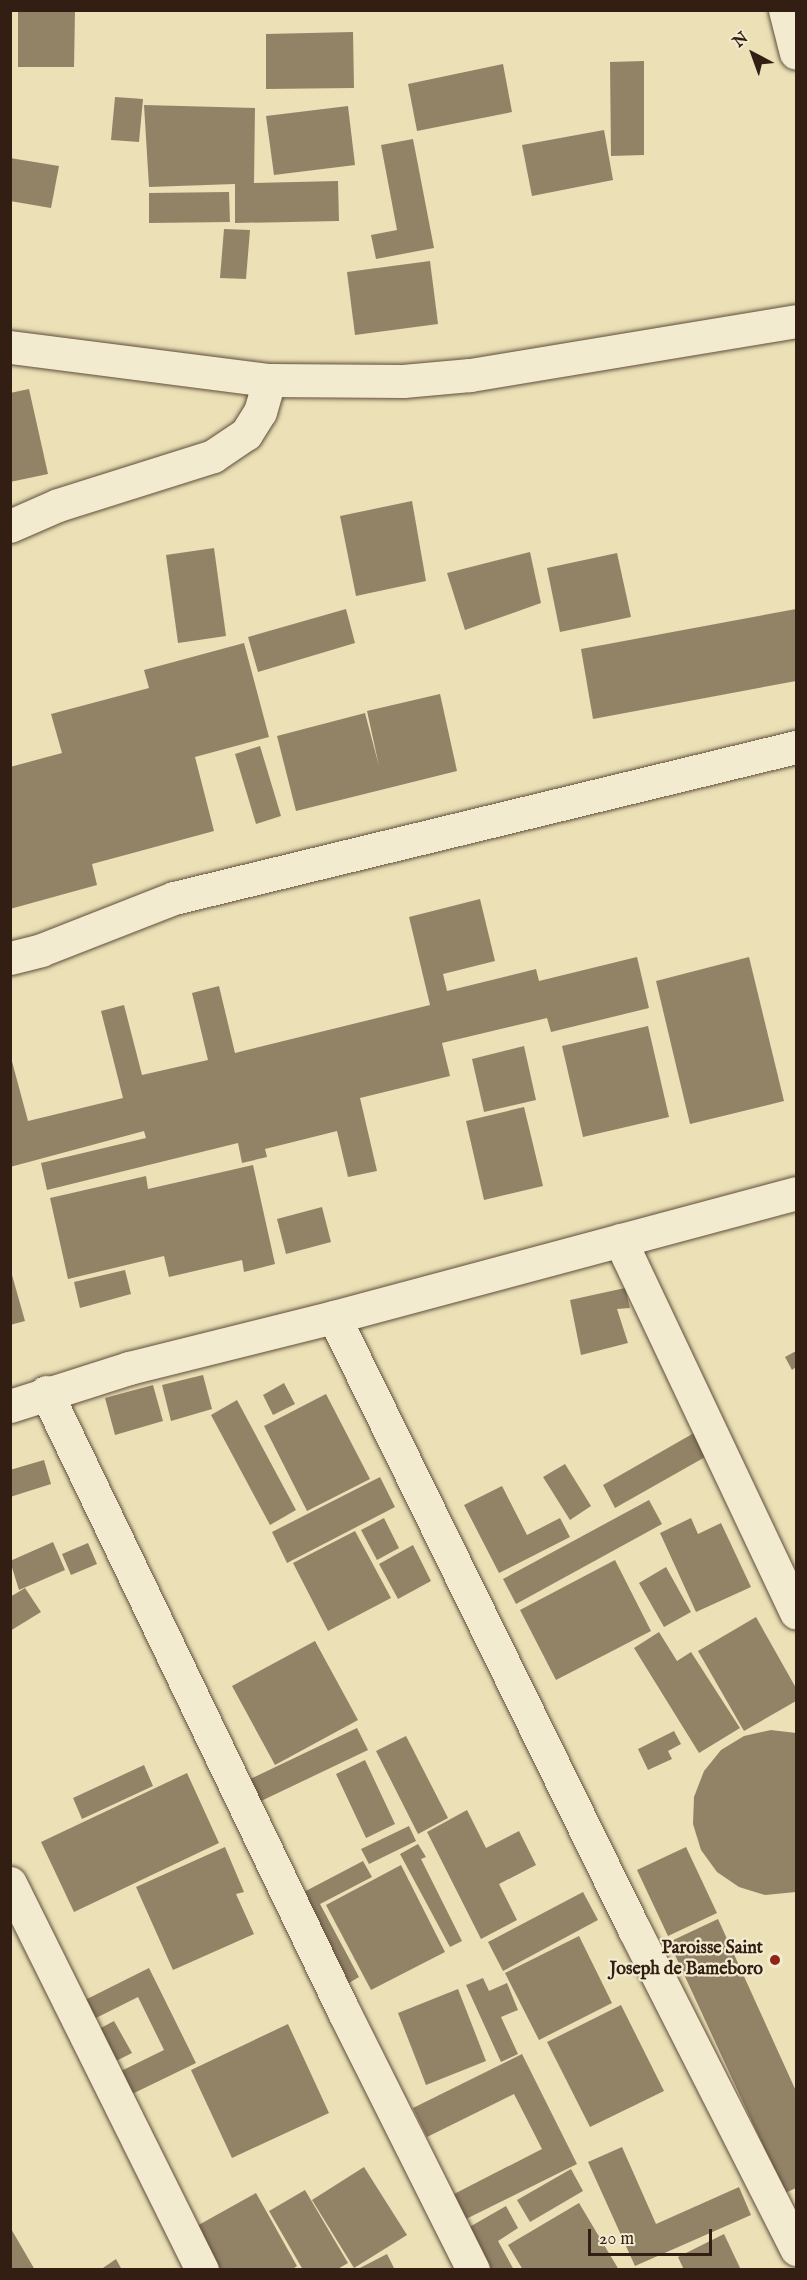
<!DOCTYPE html>
<style>
body{margin:0}
#map{position:relative;width:807px;height:2280px;overflow:hidden;background:#ebe0b6;font-family:"IM FELL English",serif}
div>[style]{position:absolute}
.building>*{inset:0;background:#928367}
.roads{filter:drop-shadow(0 0 2px #604e3b) drop-shadow(0 0 2px #604e3b)}
.street>*{height:33px;margin:-16.5px;padding:0 16.5px;transform-origin:16.5px;border-radius:16.5px;background:#f2ebd0}
.secondary>*{height:33px;margin:-16.5px;padding:0 16.5px;transform-origin:16.5px;border-radius:16.5px;background:#f2ebd0}
.dots>*{width:16px;height:16px;translate:-50% -50%;box-sizing:border-box;border:3px solid #f2ebd0;border-radius:50%}
span{translate:-50% -50%;white-space:nowrap;text-align:center;line-height:1.15;-webkit-text-stroke:4.5px #f2ebd0;paint-order:stroke}
.poi-label{font-size:18px;color:#321e12;font-weight:700}
.right{translate:-100% -50%;text-align:right}
.frame{position:absolute;inset:0;border:12px solid #321e12;pointer-events:none}
.north{position:absolute;left:723px;top:24px;width:60px;height:60px;-webkit-text-stroke:4px #f2ebd0;paint-order:stroke;rotate:319deg;font-size:16px;font-weight:700;line-height:24px;text-align:center;color:#321e12}
.north::after{content:'';display:block;margin:auto;width:21px;height:27px;background:#321e12;clip-path:polygon(50% 0,100% 100%,50% 72%,0 100%)}
.scale{position:absolute;left:588px;top:2229px;width:124px;height:27px;box-sizing:border-box;border:3px solid #321e12;border-top:0;padding-left:8px;font-size:18px;line-height:21px;white-space:nowrap;color:#321e12;-webkit-text-stroke:4px #f2ebd0;paint-order:stroke}
</style>
<div id="map">
<div class="building">
<i style="clip-path:polygon(18px 10px,75px 10px,74px 67px,18px 67px)"></i>
<i style="clip-path:polygon(353px 32px,354px 88px,266px 89px,266px 34px)"></i>
<i style="clip-path:polygon(644px 61px,644px 155px,611px 156px,610px 62px)"></i>
<i style="clip-path:polygon(503px 64px,512px 112px,417px 131px,408px 84px)"></i>
<i style="clip-path:polygon(115px 97px,143px 99px,139px 142px,111px 140px)"></i>
<i style="clip-path:polygon(144px 105px,255px 108px,254px 183px,338px 181px,339px 221px,235px 223px,235px 184px,149px 187px)"></i>
<i style="clip-path:polygon(348px 106px,355px 165px,274px 175px,266px 116px)"></i>
<i style="clip-path:polygon(604px 130px,613px 180px,532px 196px,522px 145px)"></i>
<i style="clip-path:polygon(413px 139px,434px 248px,376px 259px,371px 235px,397px 230px,381px 145px)"></i>
<i style="clip-path:polygon(10px 158px,59px 166px,51px 208px,10px 201px)"></i>
<i style="clip-path:polygon(229px 192px,230px 222px,149px 223px,149px 193px)"></i>
<i style="clip-path:polygon(224px 229px,250px 230px,246px 279px,220px 278px)"></i>
<i style="clip-path:polygon(430px 261px,438px 324px,355px 335px,347px 272px)"></i>
<i style="clip-path:polygon(29px 389px,48px 474px,10px 482px,10px 393px)"></i>
<i style="clip-path:polygon(412px 501px,426px 581px,356px 596px,340px 516px)"></i>
<i style="clip-path:polygon(214px 548px,226px 636px,178px 643px,166px 555px)"></i>
<i style="clip-path:polygon(530px 552px,541px 603px,465px 630px,447px 573px)"></i>
<i style="clip-path:polygon(617px 553px,631px 617px,560px 632px,547px 568px)"></i>
<i style="clip-path:polygon(346px 609px,355px 643px,258px 672px,248px 637px)"></i>
<i style="clip-path:polygon(796px 609px,796px 681px,593px 719px,581px 649px)"></i>
<i style="clip-path:polygon(244px 643px,269px 737px,195px 757px,214px 831px,92px 864px,97px 885px,10px 909px,10px 767px,62px 753px,51px 714px,149px 688px,144px 670px)"></i>
<i style="clip-path:polygon(440px 694px,457px 771px,296px 811px,277px 736px,365px 713px,379px 766px,367px 711px)"></i>
<i style="clip-path:polygon(260px 746px,281px 816px,256px 824px,235px 754px)"></i>
<i style="clip-path:polygon(480px 899px,495px 961px,443px 974px,447px 991px,536px 969px,539px 981px,637px 957px,649px 1008px,551px 1032px,547px 1018px,442px 1043px,450px 1076px,360px 1098px,377px 1171px,348px 1177px,337px 1131px,265px 1149px,267px 1157px,242px 1163px,238px 1143px,47px 1190px,41px 1163px,146px 1138px,144px 1131px,10px 1167px,10px 1054px,28px 1121px,123px 1098px,101px 1011px,124px 1005px,142px 1075px,208px 1060px,192px 993px,219px 986px,235px 1053px,430px 1005px,409px 917px)"></i>
<i style="clip-path:polygon(749px 957px,784px 1101px,690px 1124px,656px 981px)"></i>
<i style="clip-path:polygon(648px 1026px,669px 1117px,583px 1137px,562px 1046px)"></i>
<i style="clip-path:polygon(524px 1046px,536px 1100px,484px 1112px,472px 1059px)"></i>
<i style="clip-path:polygon(524px 1107px,543px 1186px,484px 1200px,466px 1121px)"></i>
<i style="clip-path:polygon(253px 1165px,275px 1264px,244px 1272px,242px 1260px,169px 1277px,164px 1256px,68px 1279px,50px 1198px,146px 1176px,148px 1189px)"></i>
<i style="clip-path:polygon(322px 1207px,331px 1242px,286px 1254px,277px 1219px)"></i>
<i style="clip-path:polygon(10px 1268px,25px 1321px,10px 1325px)"></i>
<i style="clip-path:polygon(125px 1270px,131px 1294px,80px 1308px,74px 1282px)"></i>
<i style="clip-path:polygon(625px 1288px,630px 1308px,617px 1309px,628px 1343px,581px 1355px,570px 1300px)"></i>
<i style="clip-path:polygon(796px 1351px,796px 1367px,792px 1370px,785px 1357px)"></i>
<i style="clip-path:polygon(203px 1375px,212px 1409px,171px 1421px,162px 1385px)"></i>
<i style="clip-path:polygon(284px 1383px,295px 1404px,273px 1415px,263px 1395px)"></i>
<i style="clip-path:polygon(153px 1385px,163px 1421px,115px 1435px,105px 1398px)"></i>
<i style="clip-path:polygon(326px 1394px,370px 1479px,307px 1511px,264px 1426px)"></i>
<i style="clip-path:polygon(237px 1400px,296px 1510px,270px 1525px,211px 1415px)"></i>
<i style="clip-path:polygon(701px 1429px,714px 1452px,615px 1508px,603px 1485px)"></i>
<i style="clip-path:polygon(44px 1460px,51px 1484px,10px 1497px,10px 1470px)"></i>
<i style="clip-path:polygon(565px 1464px,591px 1506px,570px 1520px,543px 1477px)"></i>
<i style="clip-path:polygon(380px 1477px,395px 1507px,287px 1563px,272px 1532px)"></i>
<i style="clip-path:polygon(502px 1486px,527px 1535px,560px 1518px,570px 1537px,499px 1573px,464px 1505px)"></i>
<i style="clip-path:polygon(649px 1500px,662px 1524px,516px 1604px,503px 1579px)"></i>
<i style="clip-path:polygon(384px 1518px,399px 1548px,377px 1560px,361px 1530px)"></i>
<i style="clip-path:polygon(691px 1518px,698px 1534px,721px 1523px,751px 1587px,696px 1612px,660px 1533px)"></i>
<i style="clip-path:polygon(355px 1531px,391px 1598px,328px 1631px,293px 1563px)"></i>
<i style="clip-path:polygon(53px 1542px,65px 1570px,19px 1590px,10px 1561px)"></i>
<i style="clip-path:polygon(88px 1543px,97px 1564px,71px 1575px,62px 1554px)"></i>
<i style="clip-path:polygon(413px 1545px,431px 1581px,398px 1599px,379px 1564px)"></i>
<i style="clip-path:polygon(615px 1560px,651px 1631px,556px 1680px,520px 1610px)"></i>
<i style="clip-path:polygon(666px 1567px,691px 1612px,664px 1627px,639px 1583px)"></i>
<i style="clip-path:polygon(25px 1588px,41px 1612px,10px 1631px,10px 1597px)"></i>
<i style="clip-path:polygon(756px 1617px,796px 1688px,796px 1701px,744px 1731px,698px 1651px)"></i>
<i style="clip-path:polygon(659px 1632px,677px 1661px,691px 1652px,740px 1728px,699px 1753px,634px 1648px)"></i>
<i style="clip-path:polygon(315px 1641px,358px 1720px,275px 1765px,232px 1686px)"></i>
<i style="clip-path:polygon(357px 1728px,368px 1750px,259px 1802px,248px 1780px)"></i>
<i style="clip-path:polygon(771px 1730px,796px 1733px,796px 1892px,765px 1895px,739px 1887px,717px 1872px,701px 1850px,693px 1824px,694px 1797px,704px 1771px,721px 1750px,744px 1736px)"></i>
<i style="clip-path:polygon(674px 1731px,681px 1744px,668px 1751px,672px 1759px,648px 1770px,638px 1749px)"></i>
<i style="clip-path:polygon(406px 1736px,448px 1818px,418px 1834px,376px 1751px)"></i>
<i style="clip-path:polygon(365px 1760px,395px 1824px,366px 1838px,336px 1774px)"></i>
<i style="clip-path:polygon(144px 1765px,153px 1786px,82px 1819px,73px 1798px)"></i>
<i style="clip-path:polygon(187px 1773px,219px 1843px,74px 1912px,41px 1842px)"></i>
<i style="clip-path:polygon(467px 1810px,486px 1848px,519px 1831px,536px 1865px,499px 1884px,517px 1920px,481px 1939px,427px 1832px)"></i>
<i style="clip-path:polygon(409px 1826px,416px 1841px,369px 1864px,361px 1849px)"></i>
<i style="clip-path:polygon(418px 1844px,426px 1857px,421px 1859px,462px 1941px,450px 1947px,400px 1854px)"></i>
<i style="clip-path:polygon(225px 1847px,244px 1892px,236px 1894px,254px 1934px,173px 1970px,136px 1887px)"></i>
<i style="clip-path:polygon(686px 1847px,717px 1913px,668px 1936px,637px 1870px)"></i>
<i style="clip-path:polygon(363px 1861px,372px 1877px,320px 1904px,359px 1977px,349px 1983px,302px 1893px)"></i>
<i style="clip-path:polygon(401px 1865px,445px 1952px,371px 1990px,326px 1905px)"></i>
<i style="clip-path:polygon(583px 1892px,598px 1920px,503px 1971px,488px 1942px)"></i>
<i style="clip-path:polygon(718px 1919px,796px 2091px,796px 2188px,785px 2193px,669px 1942px)"></i>
<i style="clip-path:polygon(579px 1936px,612px 2003px,539px 2040px,505px 1973px)"></i>
<i style="clip-path:polygon(149px 1968px,196px 2063px,130px 2095px,119px 2072px,164px 2050px,138px 1997px,94px 2019px,85px 2000px)"></i>
<i style="clip-path:polygon(483px 1978px,489px 1991px,507px 1983px,518px 2010px,501px 2017px,518px 2054px,501px 2062px,466px 1985px)"></i>
<i style="clip-path:polygon(458px 1989px,486px 2061px,426px 2085px,398px 2013px)"></i>
<i style="clip-path:polygon(621px 2005px,664px 2091px,590px 2127px,547px 2042px)"></i>
<i style="clip-path:polygon(114px 2021px,132px 2053px,114px 2062px,97px 2030px)"></i>
<i style="clip-path:polygon(288px 2024px,329px 2113px,232px 2158px,191px 2070px)"></i>
<i style="clip-path:polygon(522px 2054px,577px 2164px,466px 2219px,454px 2194px,542px 2149px,514px 2094px,427px 2137px,413px 2108px)"></i>
<i style="clip-path:polygon(622px 2147px,656px 2224px,739px 2187px,751px 2215px,635px 2266px,588px 2162px)"></i>
<i style="clip-path:polygon(364px 2167px,407px 2235px,354px 2268px,312px 2200px)"></i>
<i style="clip-path:polygon(571px 2169px,583px 2191px,530px 2222px,517px 2200px)"></i>
<i style="clip-path:polygon(305px 2190px,348px 2263px,336px 2270px,303px 2270px,269px 2211px)"></i>
<i style="clip-path:polygon(256px 2193px,297px 2266px,291px 2270px,219px 2270px,195px 2227px)"></i>
<i style="clip-path:polygon(579px 2203px,619px 2270px,523px 2270px,508px 2245px)"></i>
<i style="clip-path:polygon(506px 2206px,518px 2228px,498px 2241px,514px 2270px,489px 2270px,466px 2229px)"></i>
<i style="clip-path:polygon(10px 2227px,35px 2270px,10px 2270px)"></i>
<i style="clip-path:polygon(724px 2234px,741px 2270px,684px 2270px,678px 2257px)"></i>
<i style="clip-path:polygon(387px 2254px,395px 2270px,356px 2270px)"></i>
<i style="clip-path:polygon(116px 2259px,122px 2270px,100px 2270px)"></i>
</div>
<div class="roads">
<div class="street">
<i style="left:785px;top:10px;width:44px;rotate:75.7deg"></i>
<i style="left:10px;top:347px;width:261px;rotate:7.3deg"></i>
<i style="left:269px;top:380px;width:134px;rotate:0.4deg"></i>
<i style="left:403px;top:381px;width:67px;rotate:-5.1deg"></i>
<i style="left:470px;top:375px;width:330px;rotate:-9.4deg"></i>
<i style="left:10px;top:526px;width:52px;rotate:-23.6deg"></i>
<i style="left:58px;top:505px;width:163px;rotate:-17.5deg"></i>
<i style="left:213px;top:456px;width:40px;rotate:-34deg"></i>
<i style="left:246px;top:434px;width:26px;rotate:-58deg"></i>
<i style="left:260px;top:412px;width:33px;rotate:-74deg"></i>
<i style="left:10px;top:958px;width:32px;rotate:-14deg"></i>
<i style="left:41px;top:950px;width:143px;rotate:-21.4deg"></i>
<i style="left:174px;top:898px;width:640px;rotate:-13.65deg"></i>
<i style="left:620px;top:1240px;width:412px;rotate:64.7deg"></i>
<i style="left:334px;top:1317px;width:682px;rotate:63.89deg"></i>
<i style="left:634px;top:1929px;width:359px;rotate:63.1deg"></i>
<i style="left:46px;top:1392px;width:688px;rotate:64.33deg"></i>
<i style="left:344px;top:2012px;width:288px;rotate:63.4deg"></i>
<i style="left:10px;top:1883px;width:432px;rotate:63.6deg"></i>
</div>
<div class="secondary">
<i style="left:10px;top:1406px;width:125px;rotate:-17.7deg"></i>
<i style="left:129px;top:1368px;width:211px;rotate:-14deg"></i>
<i style="left:334px;top:1317px;width:478px;rotate:-15deg"></i>
</div>
</div>
<div class="dots">
<i style="left:775px;top:1960px;background:#8f2418"></i>
</div>
<div class="poi-label">
<span class="right" style="left:763px;top:1960px">Paroisse Saint<br>Joseph de Bameboro</span>
</div>
<div class="frame"></div>
<div class="north">N</div>
<div class="scale">20 m</div>
</div>
